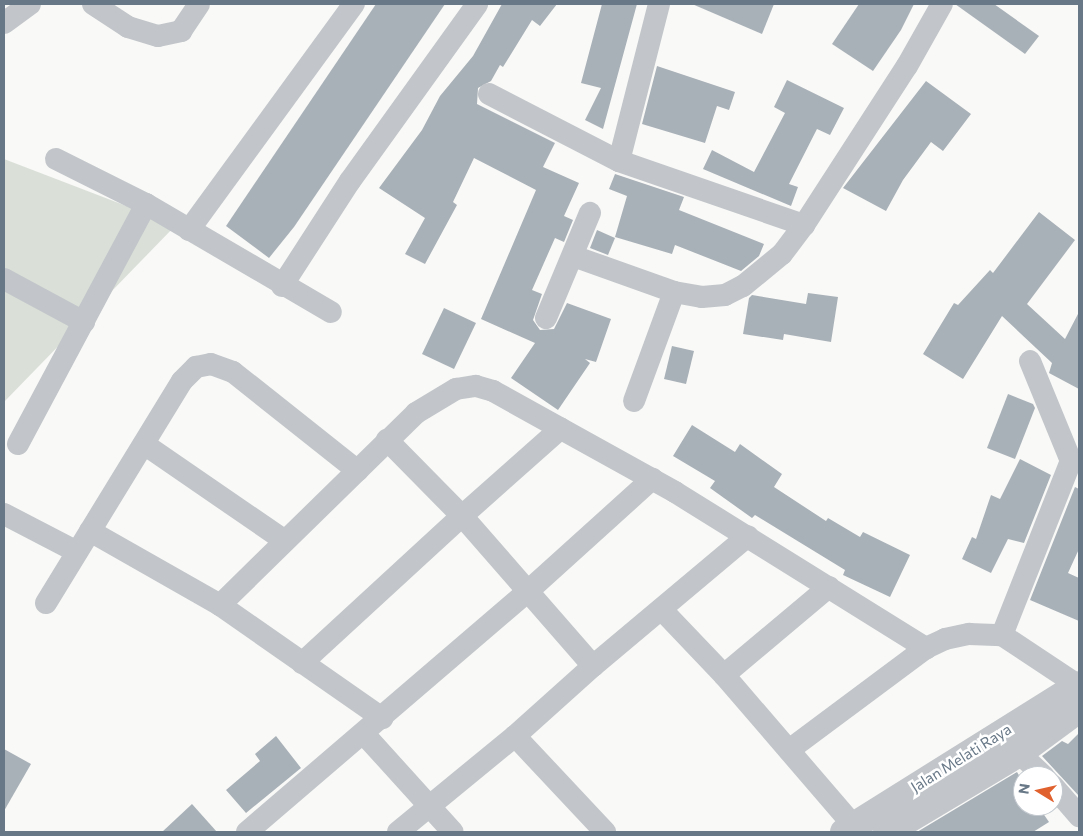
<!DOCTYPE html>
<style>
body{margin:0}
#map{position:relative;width:1083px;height:836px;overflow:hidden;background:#f9f9f7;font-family:Commissioner,sans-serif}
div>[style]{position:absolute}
.green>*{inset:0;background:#dae0d8}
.building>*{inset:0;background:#a9b1b8}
.minor>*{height:22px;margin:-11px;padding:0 11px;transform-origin:11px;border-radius:11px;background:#c2c6ca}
.tertiary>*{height:28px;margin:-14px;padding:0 14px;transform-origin:14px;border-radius:14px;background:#c2c6ca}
span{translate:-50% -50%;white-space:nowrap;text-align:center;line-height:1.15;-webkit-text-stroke:5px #fff;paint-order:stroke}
.street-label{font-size:15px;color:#687887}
.frame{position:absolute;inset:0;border:5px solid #687887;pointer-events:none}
.north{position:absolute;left:1013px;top:766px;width:50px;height:50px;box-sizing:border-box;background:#fff;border:1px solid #c3c9cf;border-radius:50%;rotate:279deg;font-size:14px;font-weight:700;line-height:20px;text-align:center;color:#687887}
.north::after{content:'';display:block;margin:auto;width:18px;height:22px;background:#e1612e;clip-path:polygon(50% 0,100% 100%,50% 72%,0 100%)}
</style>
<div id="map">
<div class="green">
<i style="clip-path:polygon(4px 159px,176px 225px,4px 402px)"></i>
</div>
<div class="building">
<i style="clip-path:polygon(376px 4px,445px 4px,294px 227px,269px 258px,226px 226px)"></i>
<i style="clip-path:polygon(502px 4px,557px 4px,540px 26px,532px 20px,503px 67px,500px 65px,491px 81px,478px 88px,477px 104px,555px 143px,543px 167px,579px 183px,564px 216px,573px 220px,564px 242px,555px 238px,532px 290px,542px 294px,533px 320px,540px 330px,554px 329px,567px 303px,611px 319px,596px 362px,585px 359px,590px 363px,558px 410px,511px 378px,535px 343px,481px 319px,536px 190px,474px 158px,453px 202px,457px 205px,425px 264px,405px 254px,425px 218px,379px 188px,422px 130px,440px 96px,473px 56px)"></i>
<i style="clip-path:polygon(602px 4px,637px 4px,603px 129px,585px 120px,601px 88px,581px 83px)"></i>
<i style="clip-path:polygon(692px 4px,774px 4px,762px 34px)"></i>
<i style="clip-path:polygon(859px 4px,914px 4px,901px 30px,873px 71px,832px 44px)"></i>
<i style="clip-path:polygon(955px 4px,994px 4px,1039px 36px,1025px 54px)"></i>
<i style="clip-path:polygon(657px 66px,735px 92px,729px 110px,717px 106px,705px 143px,642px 124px)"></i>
<i style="clip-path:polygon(787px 80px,844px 108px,830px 135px,817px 129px,789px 184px,798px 187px,791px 206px,703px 169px,712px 150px,754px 172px,785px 113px,774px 107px)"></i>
<i style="clip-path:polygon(926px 81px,971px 114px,943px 151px,931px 142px,903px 180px,886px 211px,843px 188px)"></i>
<i style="clip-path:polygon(615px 174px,684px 197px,679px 210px,764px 244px,759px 256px,741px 271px,675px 245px,672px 254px,615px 237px,627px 196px,609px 189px)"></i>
<i style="clip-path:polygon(1039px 212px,1075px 240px,1027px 304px,1065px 339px,1079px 312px,1079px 389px,1049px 373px,1052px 363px,1002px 316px,963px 379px,923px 354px,954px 303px,958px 305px,990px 270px,993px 273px)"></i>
<i style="clip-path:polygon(597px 230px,615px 238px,608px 255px,590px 248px)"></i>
<i style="clip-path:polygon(808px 293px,838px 297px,831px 342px,784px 334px,783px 340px,743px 334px,749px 298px,752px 295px,806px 304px)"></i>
<i style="clip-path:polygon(444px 308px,476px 323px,454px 369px,422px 354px)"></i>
<i style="clip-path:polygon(672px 346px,694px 351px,686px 384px,664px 379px)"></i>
<i style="clip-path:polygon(1008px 394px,1033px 404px,1035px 408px,1015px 459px,987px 448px)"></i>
<i style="clip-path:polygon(692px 425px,735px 452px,740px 444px,782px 474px,774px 487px,826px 521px,828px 518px,860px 537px,863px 532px,910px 555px,890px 597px,843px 575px,845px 570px,755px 515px,752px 518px,710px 488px,715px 481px,673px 456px)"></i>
<i style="clip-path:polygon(1020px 459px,1051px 475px,1024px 543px,1008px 539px,991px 573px,962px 559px,972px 537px,976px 539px,991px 495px,1000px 499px)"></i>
<i style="clip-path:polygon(1075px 487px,1079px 489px,1079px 549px,1068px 573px,1079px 578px,1079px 621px,1030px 600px)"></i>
<i style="clip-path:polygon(1079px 733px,1079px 796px,1042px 756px,1062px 741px,1068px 744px)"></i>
<i style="clip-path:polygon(276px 736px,301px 768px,246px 813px,226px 790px,260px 761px,255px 754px)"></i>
<i style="clip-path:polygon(4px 749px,31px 764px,4px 811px)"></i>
<i style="clip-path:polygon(1017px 772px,1023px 782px,1023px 806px,1038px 806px,1049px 822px,1033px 832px,917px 832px)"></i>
<i style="clip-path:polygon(192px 804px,217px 832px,162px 832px)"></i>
</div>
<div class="minor">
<i style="left:93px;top:4px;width:42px;rotate:33.3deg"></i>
<i style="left:128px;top:27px;width:31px;rotate:17deg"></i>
<i style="left:158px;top:36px;width:24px;rotate:-12deg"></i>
<i style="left:181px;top:31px;width:32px;rotate:-56deg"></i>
<i style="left:4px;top:23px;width:32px;rotate:-36deg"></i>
<i style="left:489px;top:94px;width:146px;rotate:27.3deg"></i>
<i style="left:619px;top:161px;width:196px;rotate:19.1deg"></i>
<i style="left:56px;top:159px;width:101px;rotate:26.6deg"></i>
<i style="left:146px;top:204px;width:214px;rotate:30.3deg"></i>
<i style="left:619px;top:161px;width:162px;rotate:-75.7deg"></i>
<i style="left:189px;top:230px;width:280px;rotate:-53.9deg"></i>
<i style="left:573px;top:256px;width:107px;rotate:19.6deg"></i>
<i style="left:674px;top:292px;width:28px;rotate:10deg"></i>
<i style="left:702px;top:297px;width:23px;rotate:-5deg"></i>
<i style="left:725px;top:295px;width:20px;rotate:-27deg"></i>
<i style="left:743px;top:286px;width:50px;rotate:-39.4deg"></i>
<i style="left:782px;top:254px;width:36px;rotate:-53deg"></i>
<i style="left:804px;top:225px;width:189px;rotate:-57.1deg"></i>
<i style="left:907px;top:66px;width:71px;rotate:-60.6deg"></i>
<i style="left:4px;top:279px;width:91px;rotate:28.3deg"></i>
<i style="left:282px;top:286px;width:125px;rotate:-57.1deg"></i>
<i style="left:350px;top:181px;width:218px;rotate:-54.3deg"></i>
<i style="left:546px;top:318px;width:114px;rotate:-67.3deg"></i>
<i style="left:634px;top:401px;width:116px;rotate:-69.8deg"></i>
<i style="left:18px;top:444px;width:272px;rotate:-61.9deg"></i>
<i style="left:144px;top:444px;width:171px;rotate:34.5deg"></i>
<i style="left:4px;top:514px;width:82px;rotate:27.5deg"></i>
<i style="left:90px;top:531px;width:150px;rotate:29.6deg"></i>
<i style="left:220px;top:605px;width:198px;rotate:34.9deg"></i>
<i style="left:46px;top:603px;width:260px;rotate:-58.5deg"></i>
<i style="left:182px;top:381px;width:20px;rotate:-45deg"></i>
<i style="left:196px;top:367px;width:15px;rotate:-11deg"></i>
<i style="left:211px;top:364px;width:23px;rotate:20deg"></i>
<i style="left:233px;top:372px;width:159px;rotate:38.4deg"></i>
<i style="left:220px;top:605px;width:274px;rotate:-44.4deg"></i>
<i style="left:416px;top:413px;width:47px;rotate:-31deg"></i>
<i style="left:456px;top:389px;width:20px;rotate:-9deg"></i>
<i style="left:476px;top:386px;width:18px;rotate:16deg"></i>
<i style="left:493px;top:391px;width:208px;rotate:29deg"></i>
<i style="left:675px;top:492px;width:296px;rotate:31.9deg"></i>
<i style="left:926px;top:648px;width:21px;rotate:-25deg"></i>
<i style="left:945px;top:639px;width:25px;rotate:-12deg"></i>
<i style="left:969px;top:634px;width:33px;rotate:2deg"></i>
<i style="left:1002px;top:635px;width:92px;rotate:33.5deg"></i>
<i style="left:662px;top:610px;width:90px;rotate:46.4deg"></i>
<i style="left:724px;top:675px;width:207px;rotate:49.3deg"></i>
<i style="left:1002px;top:635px;width:187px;rotate:-68.4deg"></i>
<i style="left:1071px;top:461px;width:108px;rotate:-112.3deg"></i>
<i style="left:302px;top:663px;width:217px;rotate:-42.6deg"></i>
<i style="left:462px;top:516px;width:107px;rotate:-134.6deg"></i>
<i style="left:593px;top:666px;width:202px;rotate:-40deg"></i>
<i style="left:724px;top:675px;width:137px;rotate:-40deg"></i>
<i style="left:364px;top:734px;width:132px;rotate:47.8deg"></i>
<i style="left:515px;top:736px;width:132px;rotate:46.8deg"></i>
<i style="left:789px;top:750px;width:171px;rotate:-36.7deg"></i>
<i style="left:1019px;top:753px;width:34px;rotate:43deg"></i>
<i style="left:1053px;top:786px;width:40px;rotate:49deg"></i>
<i style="left:247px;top:832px;width:369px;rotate:-40.6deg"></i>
<i style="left:527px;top:592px;width:169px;rotate:-42.1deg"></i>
<i style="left:398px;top:832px;width:151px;rotate:-39.4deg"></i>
<i style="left:515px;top:736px;width:105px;rotate:-41.9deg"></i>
<i style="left:593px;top:666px;width:199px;rotate:-131.1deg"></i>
<i style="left:462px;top:516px;width:132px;rotate:-41.6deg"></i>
</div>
<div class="tertiary">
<i style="left:844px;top:832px;width:277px;rotate:-32deg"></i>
<i style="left:887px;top:832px;width:154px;rotate:-30.9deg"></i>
<i style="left:1019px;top:753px;width:74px;rotate:-36.3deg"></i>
</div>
<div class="street-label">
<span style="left:961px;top:758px;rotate:-32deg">Jalan Melati Raya</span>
</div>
<div class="frame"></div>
<div class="north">N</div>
</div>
